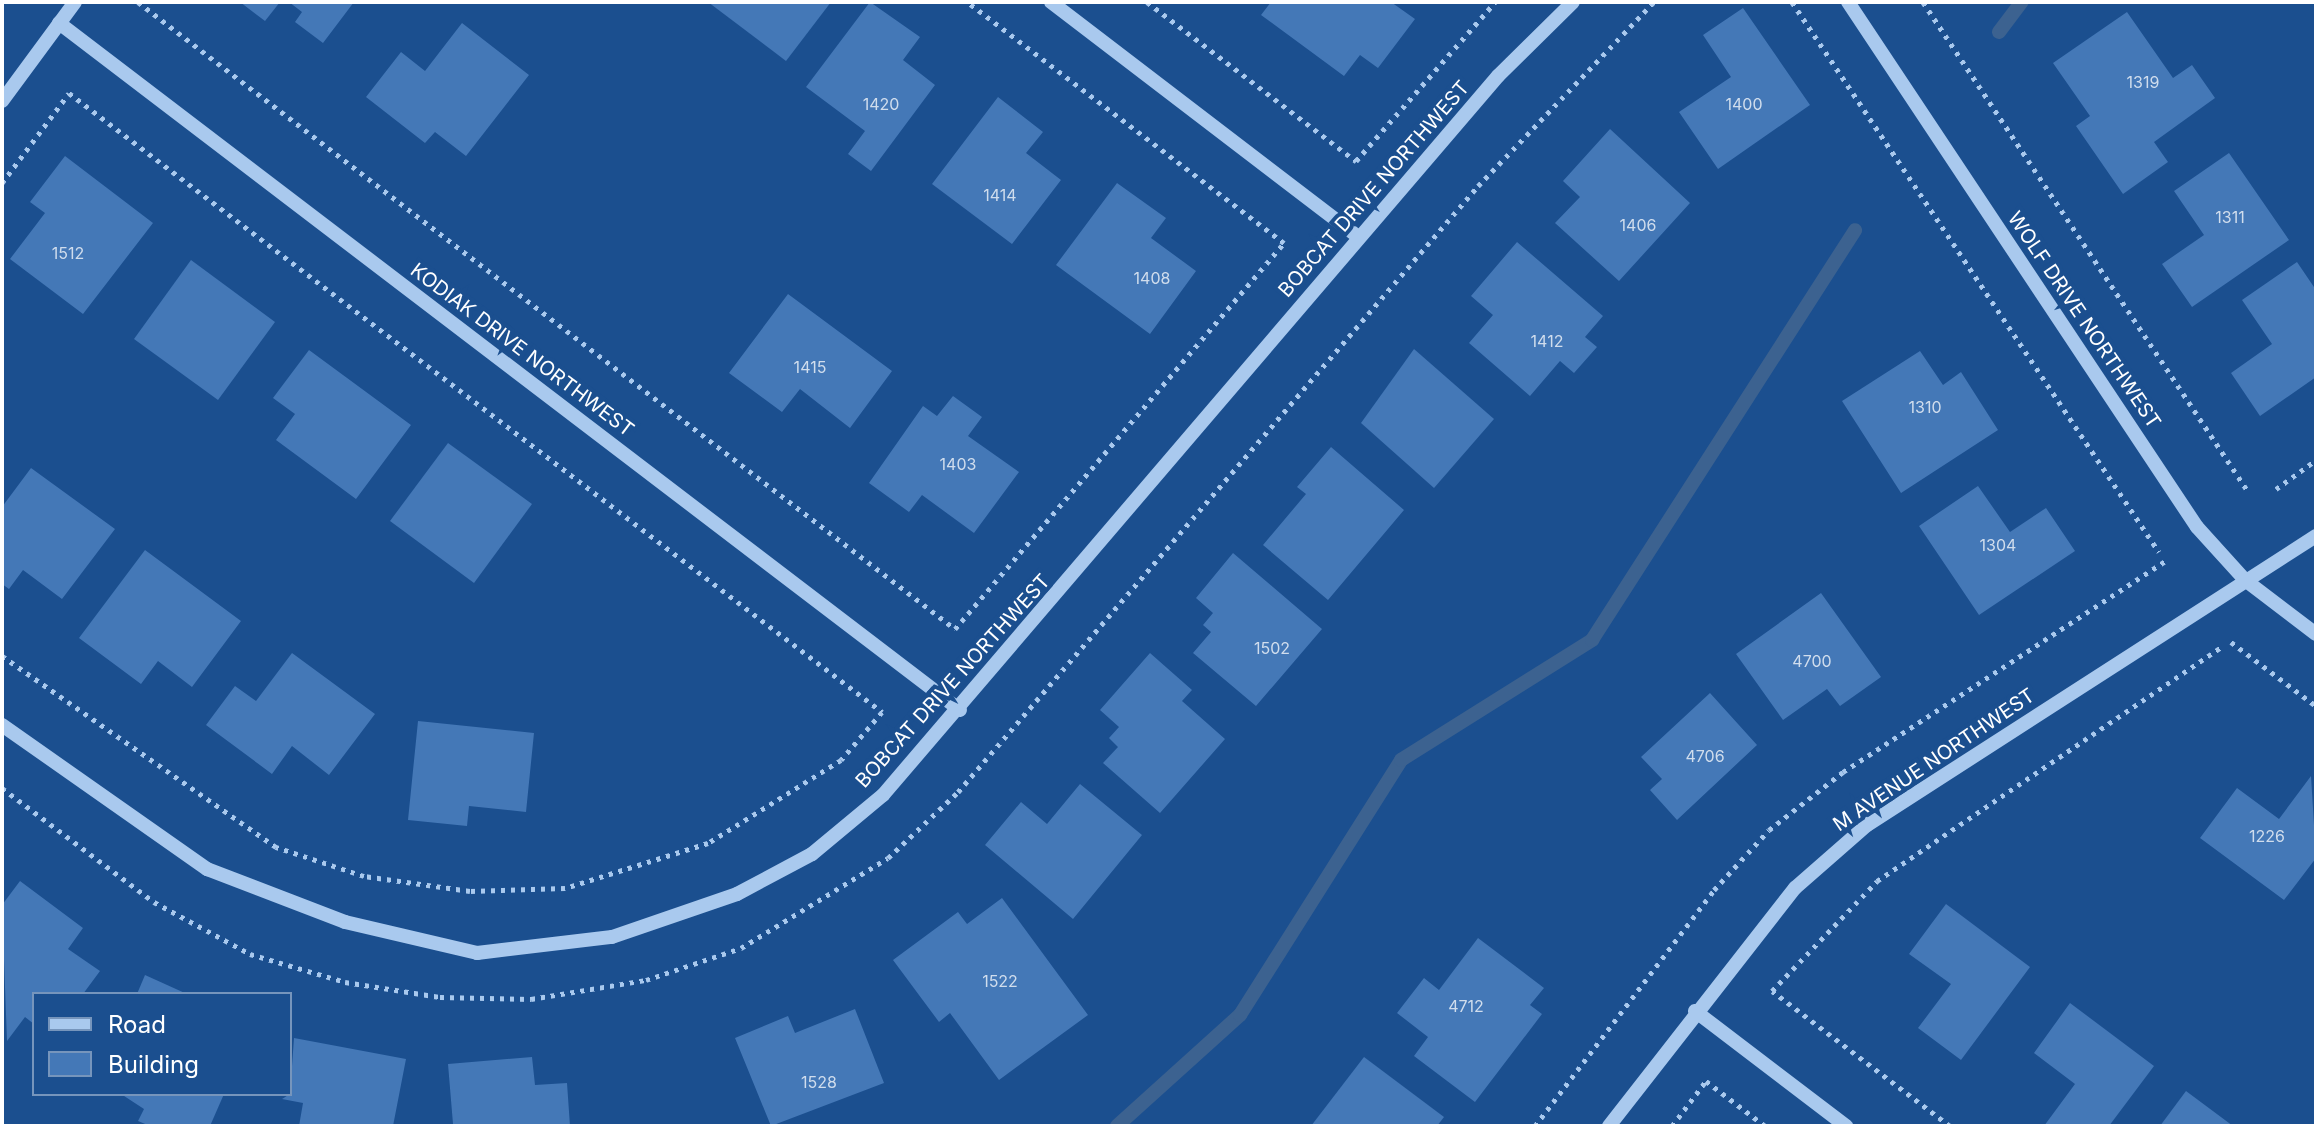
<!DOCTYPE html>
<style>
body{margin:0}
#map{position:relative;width:2318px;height:1128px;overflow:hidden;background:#1b4f8f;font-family:Inter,sans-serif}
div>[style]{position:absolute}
.stream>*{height:14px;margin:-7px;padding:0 7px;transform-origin:7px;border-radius:7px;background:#3c6290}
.building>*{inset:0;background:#4478b7}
.path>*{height:5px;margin-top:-2.5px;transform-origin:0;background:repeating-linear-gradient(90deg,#a9c9ee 0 4px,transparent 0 10px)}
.minor>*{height:14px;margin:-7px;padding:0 7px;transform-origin:7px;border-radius:7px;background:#a9c9ee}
span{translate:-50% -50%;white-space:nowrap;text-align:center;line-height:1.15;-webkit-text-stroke:8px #1b4f8f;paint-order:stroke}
.number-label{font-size:16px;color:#d0dded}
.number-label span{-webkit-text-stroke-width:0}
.street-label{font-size:20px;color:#fff}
.frame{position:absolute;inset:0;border:4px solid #fff;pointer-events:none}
.legend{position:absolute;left:32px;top:992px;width:260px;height:104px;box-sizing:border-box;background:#1b4f8f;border:2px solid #7695bc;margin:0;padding:10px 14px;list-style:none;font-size:24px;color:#fff}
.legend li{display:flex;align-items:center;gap:16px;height:40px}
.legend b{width:40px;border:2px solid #7695bc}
</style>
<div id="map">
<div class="stream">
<i style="left:1999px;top:32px;width:38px;rotate:-53deg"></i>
<i style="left:1117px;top:1126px;width:166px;rotate:-42.1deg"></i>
<i style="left:1240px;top:1015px;width:302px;rotate:-57.7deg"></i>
<i style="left:1401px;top:760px;width:226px;rotate:-32.1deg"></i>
<i style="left:1592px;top:640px;width:487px;rotate:-57.3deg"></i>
</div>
<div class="building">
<i style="clip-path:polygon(240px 2px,280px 2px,265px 21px)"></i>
<i style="clip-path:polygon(289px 2px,354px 2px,323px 43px,295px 22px,302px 12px)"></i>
<i style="clip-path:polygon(708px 2px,831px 2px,786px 61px)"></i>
<i style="clip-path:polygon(870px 2px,920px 37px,903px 60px,935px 85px,871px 171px,848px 154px,865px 131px,806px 87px)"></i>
<i style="clip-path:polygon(1271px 2px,1391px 2px,1415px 19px,1378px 68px,1360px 55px,1344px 76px,1261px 15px)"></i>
<i style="clip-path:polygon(1743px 8px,1810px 105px,1718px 169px,1679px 112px,1731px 77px,1703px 35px)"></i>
<i style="clip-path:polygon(2127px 12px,2173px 78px,2192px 65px,2215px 98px,2154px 142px,2168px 162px,2123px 194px,2076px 126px,2090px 116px,2053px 63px)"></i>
<i style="clip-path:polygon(462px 23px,529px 75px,466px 156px,435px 132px,425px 143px,366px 97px,401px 52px,425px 71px)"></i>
<i style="clip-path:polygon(998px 97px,1043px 132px,1026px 153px,1061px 180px,1012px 244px,932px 184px)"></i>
<i style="clip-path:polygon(1610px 129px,1690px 203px,1619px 281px,1555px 223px,1580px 197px,1563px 181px)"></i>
<i style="clip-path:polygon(2229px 153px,2289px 240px,2192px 307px,2162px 264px,2204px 235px,2174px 191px)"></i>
<i style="clip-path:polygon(65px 156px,153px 223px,83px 314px,10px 259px,45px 213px,30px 202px)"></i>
<i style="clip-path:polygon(1117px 183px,1166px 218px,1151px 238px,1196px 271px,1150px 334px,1056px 265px)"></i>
<i style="clip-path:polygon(1517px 242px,1603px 316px,1585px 337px,1597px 347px,1574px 373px,1560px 361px,1530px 396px,1469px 343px,1493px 315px,1471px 296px)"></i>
<i style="clip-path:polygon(191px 260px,275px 322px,218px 400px,134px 339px)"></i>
<i style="clip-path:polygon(2297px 262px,2316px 290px,2316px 377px,2260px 416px,2231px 373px,2272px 344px,2242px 300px)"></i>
<i style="clip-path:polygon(788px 294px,892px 371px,850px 428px,800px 389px,782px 412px,729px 373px)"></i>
<i style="clip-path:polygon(1414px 349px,1494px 419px,1434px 488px,1361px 423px)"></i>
<i style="clip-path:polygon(309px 350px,411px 425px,356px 499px,276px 440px,295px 414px,273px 398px)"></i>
<i style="clip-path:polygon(1920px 351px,1943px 385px,1961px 372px,1998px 430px,1901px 493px,1842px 401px)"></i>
<i style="clip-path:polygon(953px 396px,982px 417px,968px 436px,1019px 472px,974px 533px,922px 495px,909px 512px,869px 483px,923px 406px,937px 416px)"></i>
<i style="clip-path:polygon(448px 443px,532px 504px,474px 583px,390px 521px)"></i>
<i style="clip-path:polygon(1331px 447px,1404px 510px,1328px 600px,1263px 545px,1306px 494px,1297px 487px)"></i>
<i style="clip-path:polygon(31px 468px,115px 529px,62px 599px,23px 570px,9px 589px,2px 584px,2px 507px)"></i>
<i style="clip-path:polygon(1978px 486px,2010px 532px,2046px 508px,2075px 551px,1979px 615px,1919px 526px)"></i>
<i style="clip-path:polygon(145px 550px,241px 621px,192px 687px,158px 661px,141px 684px,79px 638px)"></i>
<i style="clip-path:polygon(1233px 553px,1322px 629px,1256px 706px,1193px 653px,1211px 632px,1203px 625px,1213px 613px,1196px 598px)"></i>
<i style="clip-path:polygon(1821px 593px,1881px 677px,1840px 706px,1827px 689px,1783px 720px,1736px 654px)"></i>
<i style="clip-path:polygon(292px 653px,375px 714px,329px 775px,292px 746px,272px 774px,206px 725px,235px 686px,256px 701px)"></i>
<i style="clip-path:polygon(1150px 653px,1192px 690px,1182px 701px,1225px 739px,1160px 813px,1103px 763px,1118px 747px,1109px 738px,1119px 727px,1100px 710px)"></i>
<i style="clip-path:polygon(1710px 693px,1757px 745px,1677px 820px,1650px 790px,1662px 779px,1641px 757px)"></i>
<i style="clip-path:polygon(418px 721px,534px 733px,526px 812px,469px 806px,467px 826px,408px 820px)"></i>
<i style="clip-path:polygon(2311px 776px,2316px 858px,2284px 900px,2200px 838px,2237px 788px,2279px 819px)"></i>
<i style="clip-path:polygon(1080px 784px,1142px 835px,1073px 919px,985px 845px,1021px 802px,1047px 824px)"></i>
<i style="clip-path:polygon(20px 881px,83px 928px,68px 949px,100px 971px,83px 994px,34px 994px,34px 1024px,25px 1017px,7px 1041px,2px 905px)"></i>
<i style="clip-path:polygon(1002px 898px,1088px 1015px,999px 1080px,950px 1013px,939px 1022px,893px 960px,958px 912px,967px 924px)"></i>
<i style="clip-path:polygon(1946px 904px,2030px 967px,1961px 1060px,1918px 1028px,1951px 984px,1909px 954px)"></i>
<i style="clip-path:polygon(1478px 938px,1544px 988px,1530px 1005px,1542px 1014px,1475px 1102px,1414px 1056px,1428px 1037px,1397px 1013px,1424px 978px,1439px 990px)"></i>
<i style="clip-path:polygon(145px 975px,187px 994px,137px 994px)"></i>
<i style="clip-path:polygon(2070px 1003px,2154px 1066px,2109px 1126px,2044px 1126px,2075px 1084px,2034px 1053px)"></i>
<i style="clip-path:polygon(855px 1009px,884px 1083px,771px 1126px,735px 1038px,788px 1016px,795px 1033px)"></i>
<i style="clip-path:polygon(294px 1038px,406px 1059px,393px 1126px,299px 1126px,303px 1103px,282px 1099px,290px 1094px)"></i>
<i style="clip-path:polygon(532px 1057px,535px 1085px,567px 1083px,570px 1126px,453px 1124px,448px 1064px)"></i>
<i style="clip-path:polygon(1364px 1057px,1444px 1117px,1437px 1126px,1311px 1126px)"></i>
<i style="clip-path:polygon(2186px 1091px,2233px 1126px,2160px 1126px)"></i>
<i style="clip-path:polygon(121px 1094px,224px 1094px,210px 1126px,150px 1126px,138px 1121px,144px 1109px)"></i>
</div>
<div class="path">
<i style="left:138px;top:2px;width:1030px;rotate:37.5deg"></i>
<i style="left:955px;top:629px;width:507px;rotate:-49.56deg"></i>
<i style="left:1284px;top:243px;width:397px;rotate:-142.7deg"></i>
<i style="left:1147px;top:2px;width:263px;rotate:37.3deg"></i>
<i style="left:1356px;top:161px;width:211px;rotate:-48.8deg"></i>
<i style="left:1792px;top:2px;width:661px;rotate:56.29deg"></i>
<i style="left:1923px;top:2px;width:589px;rotate:56.42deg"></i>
<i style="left:2px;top:183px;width:112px;rotate:-53.3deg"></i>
<i style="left:69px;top:93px;width:1022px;rotate:37.28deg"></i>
<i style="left:882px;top:712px;width:63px;rotate:130.5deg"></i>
<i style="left:841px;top:760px;width:157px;rotate:148deg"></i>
<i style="left:708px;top:843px;width:150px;rotate:162.5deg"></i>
<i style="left:565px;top:888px;width:95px;rotate:178.2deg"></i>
<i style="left:470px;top:891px;width:107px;rotate:-171.9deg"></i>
<i style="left:364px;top:876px;width:93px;rotate:-161.8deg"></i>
<i style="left:276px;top:847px;width:334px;rotate:-145.1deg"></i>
<i style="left:2276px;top:489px;width:49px;rotate:-35.9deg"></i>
<i style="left:2231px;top:642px;width:106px;rotate:37deg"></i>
<i style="left:2px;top:788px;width:190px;rotate:36.9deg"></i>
<i style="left:154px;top:902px;width:109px;rotate:28.4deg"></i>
<i style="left:250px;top:954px;width:99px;rotate:16.4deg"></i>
<i style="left:345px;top:982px;width:96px;rotate:9deg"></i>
<i style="left:440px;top:997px;width:91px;rotate:1.3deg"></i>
<i style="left:531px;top:999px;width:117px;rotate:-9.4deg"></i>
<i style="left:646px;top:980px;width:100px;rotate:-18.6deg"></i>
<i style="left:741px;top:948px;width:172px;rotate:-31.5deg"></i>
<i style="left:888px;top:858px;width:96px;rotate:-43.3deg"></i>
<i style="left:958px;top:792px;width:799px;rotate:-49.37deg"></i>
<i style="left:1478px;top:186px;width:255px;rotate:-46.3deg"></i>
<i style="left:1535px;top:1126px;width:296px;rotate:-52.8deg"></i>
<i style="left:1714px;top:890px;width:81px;rotate:-47.5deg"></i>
<i style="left:1769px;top:830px;width:94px;rotate:-38.1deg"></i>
<i style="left:1843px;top:772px;width:385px;rotate:-33.2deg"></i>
<i style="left:1672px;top:1126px;width:56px;rotate:-52.9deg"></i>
<i style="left:1706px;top:1081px;width:74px;rotate:37.3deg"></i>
<i style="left:1950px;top:1126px;width:223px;rotate:-142.8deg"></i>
<i style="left:1772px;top:991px;width:152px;rotate:-46.3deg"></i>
<i style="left:1877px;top:881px;width:415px;rotate:-34.2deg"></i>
</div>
<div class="minor">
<i style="left:1051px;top:2px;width:387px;rotate:37.4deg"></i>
<i style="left:1848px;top:2px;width:630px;rotate:56.39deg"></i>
<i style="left:2197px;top:527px;width:72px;rotate:47.8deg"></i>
<i style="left:2245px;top:580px;width:89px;rotate:37.3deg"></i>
<i style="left:59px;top:23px;width:1133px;rotate:37.33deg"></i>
<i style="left:2px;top:101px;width:123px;rotate:-53.6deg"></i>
<i style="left:2px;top:725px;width:251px;rotate:35.1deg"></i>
<i style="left:207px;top:869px;width:148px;rotate:21deg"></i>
<i style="left:345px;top:922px;width:136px;rotate:13.2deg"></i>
<i style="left:477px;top:953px;width:136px;rotate:-6.8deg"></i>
<i style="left:612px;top:937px;width:132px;rotate:-19deg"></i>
<i style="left:737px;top:894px;width:85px;rotate:-28.1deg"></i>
<i style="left:812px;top:854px;width:92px;rotate:-39.7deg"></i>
<i style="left:883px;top:795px;width:946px;rotate:-49.46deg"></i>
<i style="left:1498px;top:76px;width:105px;rotate:-44.6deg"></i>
<i style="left:1695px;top:1011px;width:190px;rotate:37.3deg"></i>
<i style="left:1609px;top:1126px;width:302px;rotate:-52deg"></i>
<i style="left:1795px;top:888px;width:96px;rotate:-41.2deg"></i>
<i style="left:1867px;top:825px;width:534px;rotate:-32.77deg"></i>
</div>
<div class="number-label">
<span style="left:2143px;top:82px">1319</span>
<span style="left:881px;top:104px">1420</span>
<span style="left:1744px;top:104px">1400</span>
<span style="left:1000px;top:195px">1414</span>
<span style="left:2230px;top:217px">1311</span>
<span style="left:1638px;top:225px">1406</span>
<span style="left:68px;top:253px">1512</span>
<span style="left:1152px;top:278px">1408</span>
<span style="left:1547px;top:341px">1412</span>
<span style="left:810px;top:367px">1415</span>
<span style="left:1925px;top:407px">1310</span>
<span style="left:958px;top:464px">1403</span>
<span style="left:1998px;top:545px">1304</span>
<span style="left:1272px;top:648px">1502</span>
<span style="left:1812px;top:661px">4700</span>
<span style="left:1705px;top:756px">4706</span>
<span style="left:2267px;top:836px">1226</span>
<span style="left:1000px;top:981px">1522</span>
<span style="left:1466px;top:1006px">4712</span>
<span style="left:819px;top:1082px">1528</span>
</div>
<div class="street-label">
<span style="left:1374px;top:189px;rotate:-49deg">BOBCAT DRIVE NORTHWEST</span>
<span style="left:2084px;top:320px;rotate:56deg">WOLF DRIVE NORTHWEST</span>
<span style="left:522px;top:350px;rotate:37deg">KODIAK DRIVE NORTHWEST</span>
<span style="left:953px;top:681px;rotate:-48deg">BOBCAT DRIVE NORTHWEST</span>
<span style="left:1934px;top:760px;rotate:-34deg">M AVENUE NORTHWEST</span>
</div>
<div class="frame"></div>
<ul class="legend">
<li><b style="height:10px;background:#a9c9ee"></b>Road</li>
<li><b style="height:22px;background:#4478b7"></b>Building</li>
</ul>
</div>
